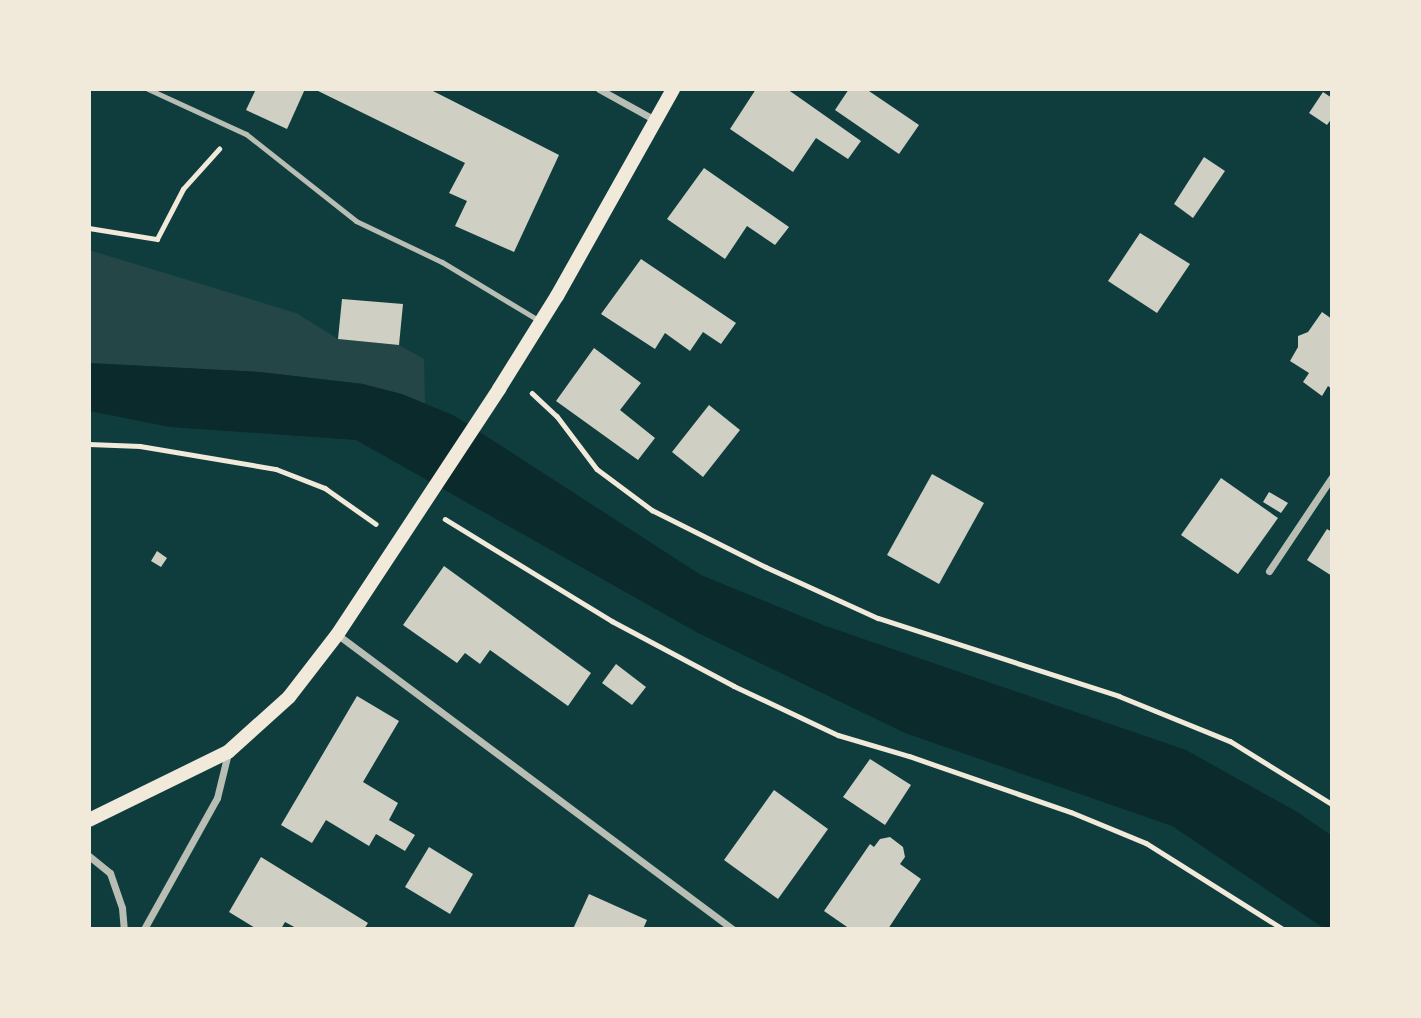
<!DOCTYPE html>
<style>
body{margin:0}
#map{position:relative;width:1421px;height:1018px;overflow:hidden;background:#0f3d3e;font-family:"PT Sans",sans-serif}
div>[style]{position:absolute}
.green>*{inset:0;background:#244646}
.water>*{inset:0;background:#0a2a2b}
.building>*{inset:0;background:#cfcfc3}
.path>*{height:4.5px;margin:-2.25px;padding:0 2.25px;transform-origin:2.25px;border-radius:2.25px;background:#f1e9da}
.service>*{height:5px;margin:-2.5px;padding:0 2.5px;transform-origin:2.5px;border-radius:2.5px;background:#b8beb3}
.minor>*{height:7px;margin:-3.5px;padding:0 3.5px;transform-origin:3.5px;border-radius:3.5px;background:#b8beb3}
.secondary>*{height:14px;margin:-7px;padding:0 7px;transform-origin:7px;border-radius:7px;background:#f1e9da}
span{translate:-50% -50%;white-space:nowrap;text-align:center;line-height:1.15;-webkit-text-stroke:5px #f1e9da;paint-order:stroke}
.frame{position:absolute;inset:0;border:91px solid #f1e9da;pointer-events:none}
</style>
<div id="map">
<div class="green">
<i style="clip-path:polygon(89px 250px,296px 313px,338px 339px,399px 345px,424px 359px,425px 404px,363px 384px,260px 372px,89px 363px)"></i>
</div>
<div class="water">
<i style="clip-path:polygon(89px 363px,260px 372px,363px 384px,402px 394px,455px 416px,701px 575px,823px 625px,1186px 750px,1299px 813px,1332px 836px,1332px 929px,1325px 929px,1172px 826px,905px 733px,698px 633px,356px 440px,170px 427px,89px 411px)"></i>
</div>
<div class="building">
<i style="clip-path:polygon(256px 89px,305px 89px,287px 129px,246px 110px)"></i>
<i style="clip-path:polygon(314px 89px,429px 89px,559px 155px,514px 252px,455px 226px,467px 201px,449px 193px,465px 163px)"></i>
<i style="clip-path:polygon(756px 89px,787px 89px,861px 141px,848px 159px,816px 138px,793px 172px,730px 129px)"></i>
<i style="clip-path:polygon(849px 89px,866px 89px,919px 125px,899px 154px,835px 110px)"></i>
<i style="clip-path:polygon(1323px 92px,1332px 98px,1332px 118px,1327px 125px,1309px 113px)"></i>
<i style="clip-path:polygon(1204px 157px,1225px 171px,1193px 218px,1174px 204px)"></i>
<i style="clip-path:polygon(704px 168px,789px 227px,775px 245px,747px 226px,725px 259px,667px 219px)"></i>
<i style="clip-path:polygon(1140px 233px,1190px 264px,1157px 313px,1108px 281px)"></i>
<i style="clip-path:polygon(641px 259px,736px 323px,721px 344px,703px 332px,690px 351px,665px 333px,655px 349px,601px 314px)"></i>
<i style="clip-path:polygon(342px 299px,403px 304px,399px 345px,338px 339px)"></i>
<i style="clip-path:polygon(1322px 312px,1332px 319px,1332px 389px,1328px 386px,1322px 396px,1303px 382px,1309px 373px,1290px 361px,1298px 347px,1298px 336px,1308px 332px)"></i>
<i style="clip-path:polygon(594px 348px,641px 383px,620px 410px,655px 438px,638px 460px,556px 401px)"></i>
<i style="clip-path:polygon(709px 405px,740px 430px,703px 477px,672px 452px)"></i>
<i style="clip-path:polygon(932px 474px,984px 503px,939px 584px,887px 555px)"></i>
<i style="clip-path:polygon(1221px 478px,1278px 518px,1238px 574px,1181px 535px)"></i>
<i style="clip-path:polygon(1269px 492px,1288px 503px,1281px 513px,1263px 502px)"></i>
<i style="clip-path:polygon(1327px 529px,1332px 532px,1332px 576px,1307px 560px)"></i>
<i style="clip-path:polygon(157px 551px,167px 558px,161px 567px,151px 561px)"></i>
<i style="clip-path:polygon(444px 566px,591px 673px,568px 706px,490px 650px,480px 664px,465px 653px,457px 663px,403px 625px)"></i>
<i style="clip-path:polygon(616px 664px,646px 687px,632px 705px,602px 683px)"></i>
<i style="clip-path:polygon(357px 696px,399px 721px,363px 782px,398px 803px,389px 820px,415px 835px,405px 851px,376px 834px,369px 846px,326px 820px,312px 843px,281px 825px)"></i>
<i style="clip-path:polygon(870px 759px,911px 785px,885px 825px,843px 797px)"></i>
<i style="clip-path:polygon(774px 790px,828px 829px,778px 899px,724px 860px)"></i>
<i style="clip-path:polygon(890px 837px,903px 847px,905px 857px,900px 864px,921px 879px,888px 929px,850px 929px,824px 911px,870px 844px,874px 847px,880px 839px)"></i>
<i style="clip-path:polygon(429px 847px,473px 874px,450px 914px,405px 887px)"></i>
<i style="clip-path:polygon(261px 857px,368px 923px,364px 929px,298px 929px,285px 922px,281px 929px,257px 929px,229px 912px)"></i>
<i style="clip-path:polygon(589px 894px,647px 920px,643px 929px,573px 929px)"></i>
</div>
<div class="path">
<i style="left:89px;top:228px;width:69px;rotate:9.2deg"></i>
<i style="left:157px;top:239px;width:56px;rotate:-62.5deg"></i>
<i style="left:183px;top:189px;width:54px;rotate:-48deg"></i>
<i style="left:532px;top:393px;width:34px;rotate:43deg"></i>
<i style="left:557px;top:416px;width:66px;rotate:53deg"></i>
<i style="left:597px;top:469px;width:69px;rotate:36.7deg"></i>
<i style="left:652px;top:510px;width:127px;rotate:26.6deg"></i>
<i style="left:766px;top:567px;width:123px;rotate:24.5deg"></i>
<i style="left:878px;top:618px;width:253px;rotate:17.9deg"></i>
<i style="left:1119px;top:696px;width:120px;rotate:22.1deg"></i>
<i style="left:1230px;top:741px;width:120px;rotate:31.7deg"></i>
<i style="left:89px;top:444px;width:51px;rotate:2.2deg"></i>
<i style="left:140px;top:446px;width:138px;rotate:9.6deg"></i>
<i style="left:276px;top:469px;width:53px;rotate:21.2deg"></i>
<i style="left:325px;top:488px;width:62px;rotate:35.2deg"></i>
<i style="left:445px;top:519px;width:196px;rotate:31.4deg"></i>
<i style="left:612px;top:621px;width:138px;rotate:28deg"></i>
<i style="left:734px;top:686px;width:115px;rotate:25.2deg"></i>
<i style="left:838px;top:735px;width:74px;rotate:16.5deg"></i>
<i style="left:909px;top:756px;width:171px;rotate:19.1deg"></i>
<i style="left:1071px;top:812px;width:81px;rotate:22.5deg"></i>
<i style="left:1146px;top:843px;width:162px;rotate:32.1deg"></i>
</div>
<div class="service">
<i style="left:148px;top:89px;width:108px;rotate:24.7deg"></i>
<i style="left:246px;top:134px;width:140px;rotate:38.3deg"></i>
<i style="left:356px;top:221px;width:95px;rotate:25.5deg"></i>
<i style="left:442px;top:262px;width:112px;rotate:31.1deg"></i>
</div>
<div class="minor">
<i style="left:599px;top:89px;width:64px;rotate:29deg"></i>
<i style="left:1269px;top:571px;width:113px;rotate:-56.2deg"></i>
<i style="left:338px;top:635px;width:492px;rotate:36.7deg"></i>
<i style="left:89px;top:856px;width:27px;rotate:39deg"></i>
<i style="left:110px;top:873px;width:37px;rotate:71deg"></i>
<i style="left:122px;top:908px;width:21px;rotate:85deg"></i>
<i style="left:144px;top:929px;width:150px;rotate:-60.9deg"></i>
<i style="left:217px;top:798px;width:46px;rotate:-76.3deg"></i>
</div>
<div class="secondary">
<i style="left:89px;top:820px;width:155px;rotate:-26.1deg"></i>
<i style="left:228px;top:752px;width:82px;rotate:-42deg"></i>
<i style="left:289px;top:697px;width:78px;rotate:-52.3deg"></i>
<i style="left:337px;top:635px;width:295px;rotate:-56.6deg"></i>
<i style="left:499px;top:389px;width:110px;rotate:-58.1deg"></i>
<i style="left:557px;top:296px;width:237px;rotate:-60.7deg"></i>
</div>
<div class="frame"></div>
</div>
